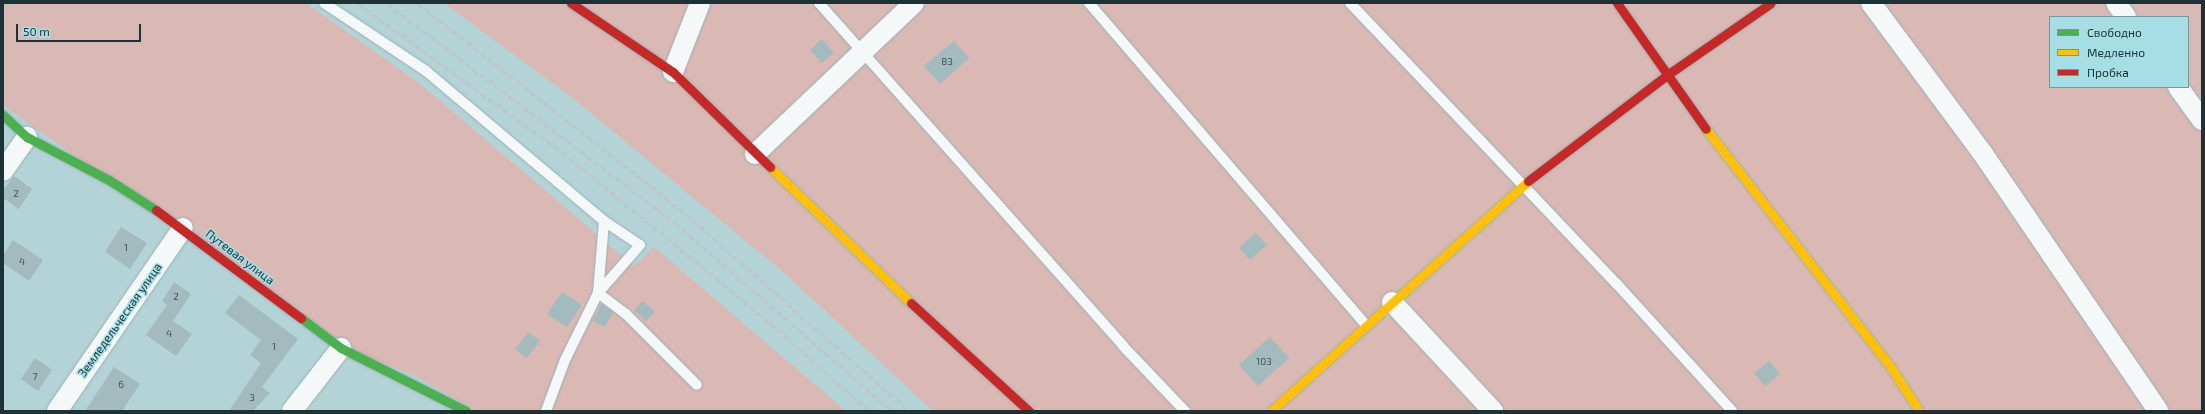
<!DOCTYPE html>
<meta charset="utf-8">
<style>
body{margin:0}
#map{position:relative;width:2205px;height:414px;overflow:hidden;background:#b4d3d7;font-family:"Exo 2",sans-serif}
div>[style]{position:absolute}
.green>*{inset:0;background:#dab8b4}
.building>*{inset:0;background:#a3bbbf}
.roads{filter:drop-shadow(0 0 1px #99b1b4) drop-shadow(0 0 1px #99b1b4)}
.lane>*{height:10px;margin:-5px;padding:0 5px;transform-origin:5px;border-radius:5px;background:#f4f8f9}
.street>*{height:20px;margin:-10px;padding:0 10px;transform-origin:10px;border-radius:10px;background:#f4f8f9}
.fast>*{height:9px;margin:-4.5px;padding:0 4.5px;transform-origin:4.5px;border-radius:4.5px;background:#4caf50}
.slow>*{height:9px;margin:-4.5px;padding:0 4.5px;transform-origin:4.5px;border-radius:4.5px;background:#ffc107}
.jam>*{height:9px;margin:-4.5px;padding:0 4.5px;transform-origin:4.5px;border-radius:4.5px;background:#c62828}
.rail>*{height:3px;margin-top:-1.5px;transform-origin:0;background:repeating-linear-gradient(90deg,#bdc6c8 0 6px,transparent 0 9px)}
span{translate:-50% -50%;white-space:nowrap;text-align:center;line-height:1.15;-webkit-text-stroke:3px #a6dee5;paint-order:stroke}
.number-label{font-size:10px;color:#3e5458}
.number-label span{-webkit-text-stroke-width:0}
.street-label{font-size:12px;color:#1c3235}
.frame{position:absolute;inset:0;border:4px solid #1c3235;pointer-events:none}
.legend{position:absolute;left:2049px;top:16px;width:140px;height:72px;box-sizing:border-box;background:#a6dee5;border:1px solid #6f999f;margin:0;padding:5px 7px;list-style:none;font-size:12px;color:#1c3235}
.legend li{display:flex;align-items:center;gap:8px;height:20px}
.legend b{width:20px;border:1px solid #6f999f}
.scale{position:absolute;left:16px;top:24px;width:125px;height:18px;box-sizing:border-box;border:2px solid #1c3235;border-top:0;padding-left:5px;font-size:12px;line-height:14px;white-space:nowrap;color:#1c3235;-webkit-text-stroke:3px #a6dee5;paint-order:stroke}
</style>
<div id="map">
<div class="green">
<i style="clip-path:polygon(3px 3px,306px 3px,419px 83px,634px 266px,654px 247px,846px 411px,477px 411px,414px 375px,350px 351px,3px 105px)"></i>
<i style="clip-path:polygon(evenodd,444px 3px,2202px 3px,2202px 411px,933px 411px,782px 271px,570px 96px,444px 3px,2050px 17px,2188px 17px,2188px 87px,2050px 87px,2050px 17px)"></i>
</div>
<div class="building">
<i style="clip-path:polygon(822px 39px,834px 53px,822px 63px,810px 50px)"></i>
<i style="clip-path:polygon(954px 41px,969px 58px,940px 84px,924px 66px)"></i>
<i style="clip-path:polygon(14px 176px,32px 189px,19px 209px,3px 198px,3px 190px)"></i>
<i style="clip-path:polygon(121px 227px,147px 243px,130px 269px,105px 252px)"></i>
<i style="clip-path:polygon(1256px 233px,1267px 245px,1250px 260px,1239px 248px)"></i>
<i style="clip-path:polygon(13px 240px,43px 260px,29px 281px,3px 263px,3px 256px)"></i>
<i style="clip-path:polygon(174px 282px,191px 294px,173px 321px,192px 334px,176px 356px,146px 335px,167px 305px,162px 301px)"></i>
<i style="clip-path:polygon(562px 292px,582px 305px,567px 327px,547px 314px)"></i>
<i style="clip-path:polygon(239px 295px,298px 339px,262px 387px,270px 393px,253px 411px,229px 411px,261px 363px,250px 355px,261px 340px,225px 313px)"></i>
<i style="clip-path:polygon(643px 301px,655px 312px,646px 321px,634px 310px)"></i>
<i style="clip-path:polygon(601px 304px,613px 312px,605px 327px,593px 321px)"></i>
<i style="clip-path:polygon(528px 332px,540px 341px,527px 358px,515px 349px)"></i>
<i style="clip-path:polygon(1270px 337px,1289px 358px,1258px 386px,1239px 365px)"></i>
<i style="clip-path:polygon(35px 358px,52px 370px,38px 391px,21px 379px)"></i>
<i style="clip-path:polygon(1769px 361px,1780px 374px,1765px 386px,1754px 373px)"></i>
<i style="clip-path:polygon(114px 367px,140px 384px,122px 411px,85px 411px)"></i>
</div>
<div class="roads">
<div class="lane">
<i style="left:324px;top:3px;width:123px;rotate:33.7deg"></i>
<i style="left:426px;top:71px;width:233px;rotate:40.1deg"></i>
<i style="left:604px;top:221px;width:43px;rotate:33.7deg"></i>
<i style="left:640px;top:245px;width:64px;rotate:131.2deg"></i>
<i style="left:598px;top:293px;width:72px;rotate:-85.2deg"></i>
<i style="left:819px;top:3px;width:458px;rotate:48.4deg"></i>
<i style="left:1123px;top:346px;width:90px;rotate:46.4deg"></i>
<i style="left:1089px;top:3px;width:423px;rotate:49.3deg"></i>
<i style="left:1350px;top:3px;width:388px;rotate:46.5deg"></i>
<i style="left:1617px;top:284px;width:171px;rotate:47.8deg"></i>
<i style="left:546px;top:411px;width:54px;rotate:-69.6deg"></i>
<i style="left:565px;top:360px;width:75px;rotate:-63.8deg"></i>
<i style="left:598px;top:293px;width:35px;rotate:37deg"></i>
<i style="left:626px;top:314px;width:100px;rotate:45deg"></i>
</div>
<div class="street">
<i style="left:1871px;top:3px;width:188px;rotate:53.4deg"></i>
<i style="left:1983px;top:154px;width:311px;rotate:55.7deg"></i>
<i style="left:2116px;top:3px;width:17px;rotate:54deg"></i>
<i style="left:673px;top:72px;width:74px;rotate:-68.6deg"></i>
<i style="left:2178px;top:87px;width:41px;rotate:54deg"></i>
<i style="left:755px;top:154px;width:219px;rotate:-43.5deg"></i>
<i style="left:3px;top:171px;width:42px;rotate:-54.8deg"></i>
<i style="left:1392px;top:302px;width:149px;rotate:47.2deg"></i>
<i style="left:57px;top:411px;width:222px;rotate:-55.5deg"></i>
<i style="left:292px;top:411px;width:80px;rotate:-52.1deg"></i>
</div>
<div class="fast">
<i style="left:3px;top:115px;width:33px;rotate:43deg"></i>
<i style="left:27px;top:137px;width:93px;rotate:27.7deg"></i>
<i style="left:109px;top:180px;width:56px;rotate:32.6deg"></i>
<i style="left:301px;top:318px;width:50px;rotate:36.9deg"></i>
<i style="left:341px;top:348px;width:140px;rotate:26.7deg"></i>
</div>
<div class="slow">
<i style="left:1706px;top:129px;width:304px;rotate:52.2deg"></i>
<i style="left:1892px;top:369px;width:50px;rotate:57.3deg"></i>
<i style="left:770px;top:167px;width:196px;rotate:44deg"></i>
<i style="left:1271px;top:411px;width:345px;rotate:-41.8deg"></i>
</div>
<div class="jam">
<i style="left:571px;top:3px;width:123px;rotate:34.1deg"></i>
<i style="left:673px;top:72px;width:136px;rotate:44.4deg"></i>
<i style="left:1617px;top:3px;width:154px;rotate:54.8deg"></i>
<i style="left:1528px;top:181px;width:175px;rotate:-37.3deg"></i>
<i style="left:1667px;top:75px;width:126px;rotate:-34.7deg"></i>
<i style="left:156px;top:210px;width:181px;rotate:36.7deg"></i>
<i style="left:911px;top:303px;width:160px;rotate:42.5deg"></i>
</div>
</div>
<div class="rail">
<i style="left:357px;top:3px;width:253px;rotate:36deg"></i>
<i style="left:562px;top:152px;width:269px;rotate:39.4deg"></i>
<i style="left:770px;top:323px;width:132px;rotate:41.6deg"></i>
<i style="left:387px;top:3px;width:362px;rotate:37.4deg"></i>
<i style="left:675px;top:223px;width:287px;rotate:40.9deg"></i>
<i style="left:417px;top:3px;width:342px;rotate:38.1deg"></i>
<i style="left:686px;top:214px;width:298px;rotate:41.5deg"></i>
</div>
<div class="number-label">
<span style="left:947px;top:62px">83</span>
<span style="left:16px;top:194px">2</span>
<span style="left:126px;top:248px">1</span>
<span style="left:22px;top:262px">4</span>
<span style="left:176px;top:297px">2</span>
<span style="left:169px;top:334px">4</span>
<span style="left:274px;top:347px">1</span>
<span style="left:1264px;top:362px">103</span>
<span style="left:35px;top:377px">7</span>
<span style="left:121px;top:385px">6</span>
<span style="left:252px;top:398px">3</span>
</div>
<div class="street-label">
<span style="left:240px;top:257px;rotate:37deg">Путевая улица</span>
<span style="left:120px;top:320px;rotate:-55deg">Земледельческая улица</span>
</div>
<div class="frame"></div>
<ul class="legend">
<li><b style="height:5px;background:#4caf50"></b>Свободно</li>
<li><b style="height:5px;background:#ffc107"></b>Медленно</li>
<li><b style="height:5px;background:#c62828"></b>Пробка</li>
</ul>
<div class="scale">50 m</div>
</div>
